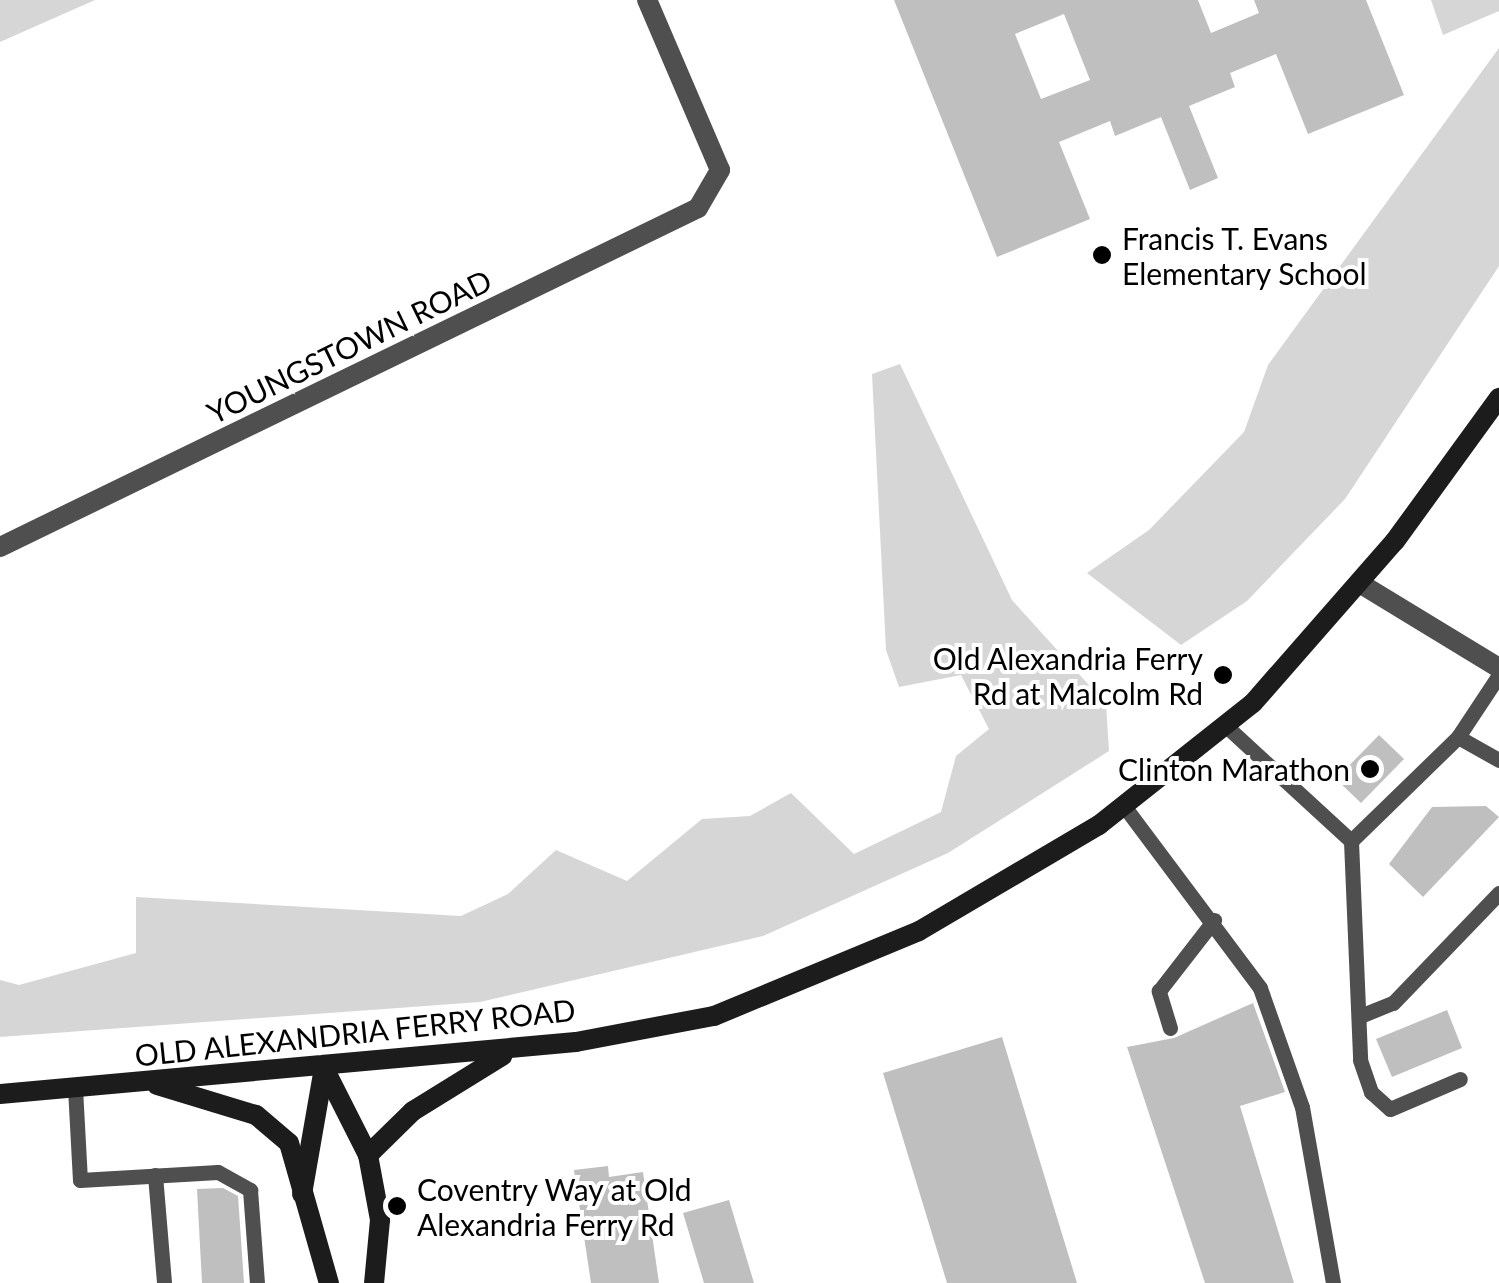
<!DOCTYPE html>
<style>
body{margin:0}
#map{position:relative;width:1499px;height:1283px;overflow:hidden;background:#fff;font-family:Lato,sans-serif}
div>[style]{position:absolute}
.green>*{inset:0;background:#d6d6d6}
.building>*{inset:0;background:#bfbfbf}
.service>*{height:15px;margin:-7.5px;padding:0 7.5px;transform-origin:7.5px;border-radius:7.5px;background:#4f4f4f}
.minor>*{height:20px;margin:-10px;padding:0 10px;transform-origin:10px;border-radius:10px;background:#4f4f4f}
.tertiary>*{height:20px;margin:-10px;padding:0 10px;transform-origin:10px;border-radius:10px;background:#4f4f4f}
.secondary>*{height:20px;margin:-10px;padding:0 10px;transform-origin:10px;border-radius:10px;background:#1c1c1c}
.dots>*{width:28px;height:28px;translate:-50% -50%;box-sizing:border-box;border:5px solid #fff;border-radius:50%}
span{translate:-50% -50%;white-space:nowrap;text-align:center;line-height:1.15;-webkit-text-stroke:8px #fff;paint-order:stroke}
.poi-label{font-size:30px;color:#000}
.left{translate:0 -50%;text-align:left}
.right{translate:-100% -50%;text-align:right}
.street-label{font-size:30px;color:#000}
</style>
<div id="map">
<div class="green">
<i style="clip-path:polygon(0 0,95px 0,0 42px)"></i>
<i style="clip-path:polygon(1431px 0,1499px 0,1499px 11px,1443px 35px)"></i>
<i style="clip-path:polygon(1499px 48px,1499px 266px,1345px 499px,1247px 601px,1181px 645px,1087px 573px,1149px 530px,1244px 432px,1268px 365px)"></i>
<i style="clip-path:polygon(900px 364px,1012px 600px,1106px 704px,1109px 751px,948px 853px,763px 936px,480px 1002px,0 1037px,0 980px,19px 985px,136px 953px,136px 897px,461px 916px,508px 894px,556px 850px,627px 881px,702px 819px,750px 816px,791px 793px,854px 854px,941px 812px,956px 756px,989px 729px,961px 675px,899px 687px,886px 650px,872px 374px)"></i>
</div>
<div class="building">
<i style="clip-path:polygon(evenodd,894px 0,1198px 0,1211px 33px,1259px 13px,1254px 0,1366px 0,1404px 95px,1308px 134px,1276px 54px,1230px 73px,1235px 87px,1189px 106px,1218px 178px,1190px 190px,1161px 117px,1115px 136px,1110px 121px,1059px 142px,1090px 219px,997px 257px,894px 0,1064px 14px,1090px 80px,1041px 99px,1015px 34px,1064px 14px)"></i>
<i style="clip-path:polygon(1379px 735px,1404px 759px,1361px 803px,1336px 779px)"></i>
<i style="clip-path:polygon(1486px 806px,1499px 817px,1423px 897px,1389px 864px,1432px 807px)"></i>
<i style="clip-path:polygon(1253px 1003px,1285px 1092px,1240px 1106px,1294px 1283px,1205px 1283px,1127px 1047px,1174px 1038px)"></i>
<i style="clip-path:polygon(1447px 1010px,1462px 1048px,1392px 1077px,1376px 1039px)"></i>
<i style="clip-path:polygon(1002px 1037px,1077px 1283px,947px 1283px,883px 1073px)"></i>
<i style="clip-path:polygon(608px 1166px,609px 1177px,643px 1172px,659px 1283px,591px 1283px,574px 1170px)"></i>
<i style="clip-path:polygon(223px 1188px,238px 1196px,244px 1283px,202px 1283px,197px 1189px)"></i>
<i style="clip-path:polygon(729px 1200px,754px 1283px,704px 1283px,683px 1213px)"></i>
</div>
<div class="service">
<i style="left:1499px;top:675px;width:74px;rotate:123.5deg"></i>
<i style="left:1458px;top:737px;width:47px;rotate:29.3deg"></i>
<i style="left:1226px;top:726px;width:170px;rotate:42.6deg"></i>
<i style="left:1351px;top:841px;width:149px;rotate:-44.2deg"></i>
<i style="left:1124px;top:806px;width:227px;rotate:53.2deg"></i>
<i style="left:1260px;top:988px;width:126px;rotate:70.6deg"></i>
<i style="left:1302px;top:1107px;width:179px;rotate:80deg"></i>
<i style="left:1351px;top:841px;width:219px;rotate:87.6deg"></i>
<i style="left:1360px;top:1060px;width:34px;rotate:71deg"></i>
<i style="left:1371px;top:1092px;width:25px;rotate:42deg"></i>
<i style="left:1390px;top:1109px;width:76px;rotate:-23.2deg"></i>
<i style="left:1360px;top:1016px;width:35px;rotate:-22deg"></i>
<i style="left:1393px;top:1003px;width:153px;rotate:-46.1deg"></i>
<i style="left:1170px;top:1028px;width:39px;rotate:-107deg"></i>
<i style="left:1159px;top:991px;width:90px;rotate:-52.2deg"></i>
<i style="left:75px;top:1088px;width:92px;rotate:86.9deg"></i>
<i style="left:80px;top:1180px;width:138px;rotate:-3.3deg"></i>
<i style="left:218px;top:1172px;width:37px;rotate:29deg"></i>
<i style="left:250px;top:1190px;width:93px;rotate:85.7deg"></i>
<i style="left:155px;top:1175px;width:108px;rotate:85.2deg"></i>
</div>
<div class="minor">
<i style="left:0;top:547px;width:776px;rotate:-25.9deg"></i>
<i style="left:698px;top:208px;width:44px;rotate:-59.9deg"></i>
<i style="left:720px;top:170px;width:185px;rotate:-113.2deg"></i>
</div>
<div class="tertiary">
<i style="left:1361px;top:584px;width:162px;rotate:31.3deg"></i>
</div>
<div class="secondary">
<i style="left:324px;top:1068px;width:97px;rotate:63.2deg"></i>
<i style="left:368px;top:1155px;width:66px;rotate:79.5deg"></i>
<i style="left:380px;top:1220px;width:63px;rotate:95.4deg"></i>
<i style="left:157px;top:1085px;width:103px;rotate:16.9deg"></i>
<i style="left:256px;top:1115px;width:43px;rotate:40.3deg"></i>
<i style="left:289px;top:1143px;width:146px;rotate:74.1deg"></i>
<i style="left:0;top:1094px;width:578px;rotate:-5.16deg"></i>
<i style="left:576px;top:1042px;width:140px;rotate:-10.7deg"></i>
<i style="left:714px;top:1016px;width:222px;rotate:-22.5deg"></i>
<i style="left:919px;top:931px;width:209px;rotate:-30.5deg"></i>
<i style="left:1099px;top:825px;width:196px;rotate:-38.4deg"></i>
<i style="left:1253px;top:703px;width:215px;rotate:-48.8deg"></i>
<i style="left:1395px;top:541px;width:177px;rotate:-54deg"></i>
<i style="left:368px;top:1155px;width:63px;rotate:-44.4deg"></i>
<i style="left:413px;top:1111px;width:105px;rotate:-31.7deg"></i>
<i style="left:302px;top:1194px;width:128px;rotate:-80.1deg"></i>
</div>
<div class="dots">
<i style="left:1102px;top:255px;background:#000"></i>
<i style="left:1223px;top:675px;background:#000"></i>
<i style="left:1370px;top:769px;background:#000"></i>
<i style="left:397px;top:1206px;background:#000"></i>
</div>
<div class="poi-label">
<span class="left" style="left:1122px;top:255px">Francis T. Evans<br>Elementary School</span>
<span class="right" style="left:1203px;top:675px">Old Alexandria Ferry<br>Rd at Malcolm Rd</span>
<span class="right" style="left:1350px;top:769px">Clinton Marathon</span>
<span class="left" style="left:417px;top:1206px">Coventry Way at Old<br>Alexandria Ferry Rd</span>
</div>
<div class="street-label">
<span style="left:349px;top:346px;rotate:-26deg">YOUNGSTOWN ROAD</span>
<span style="left:355px;top:1032px;rotate:-6deg">OLD ALEXANDRIA FERRY ROAD</span>
</div>
</div>
